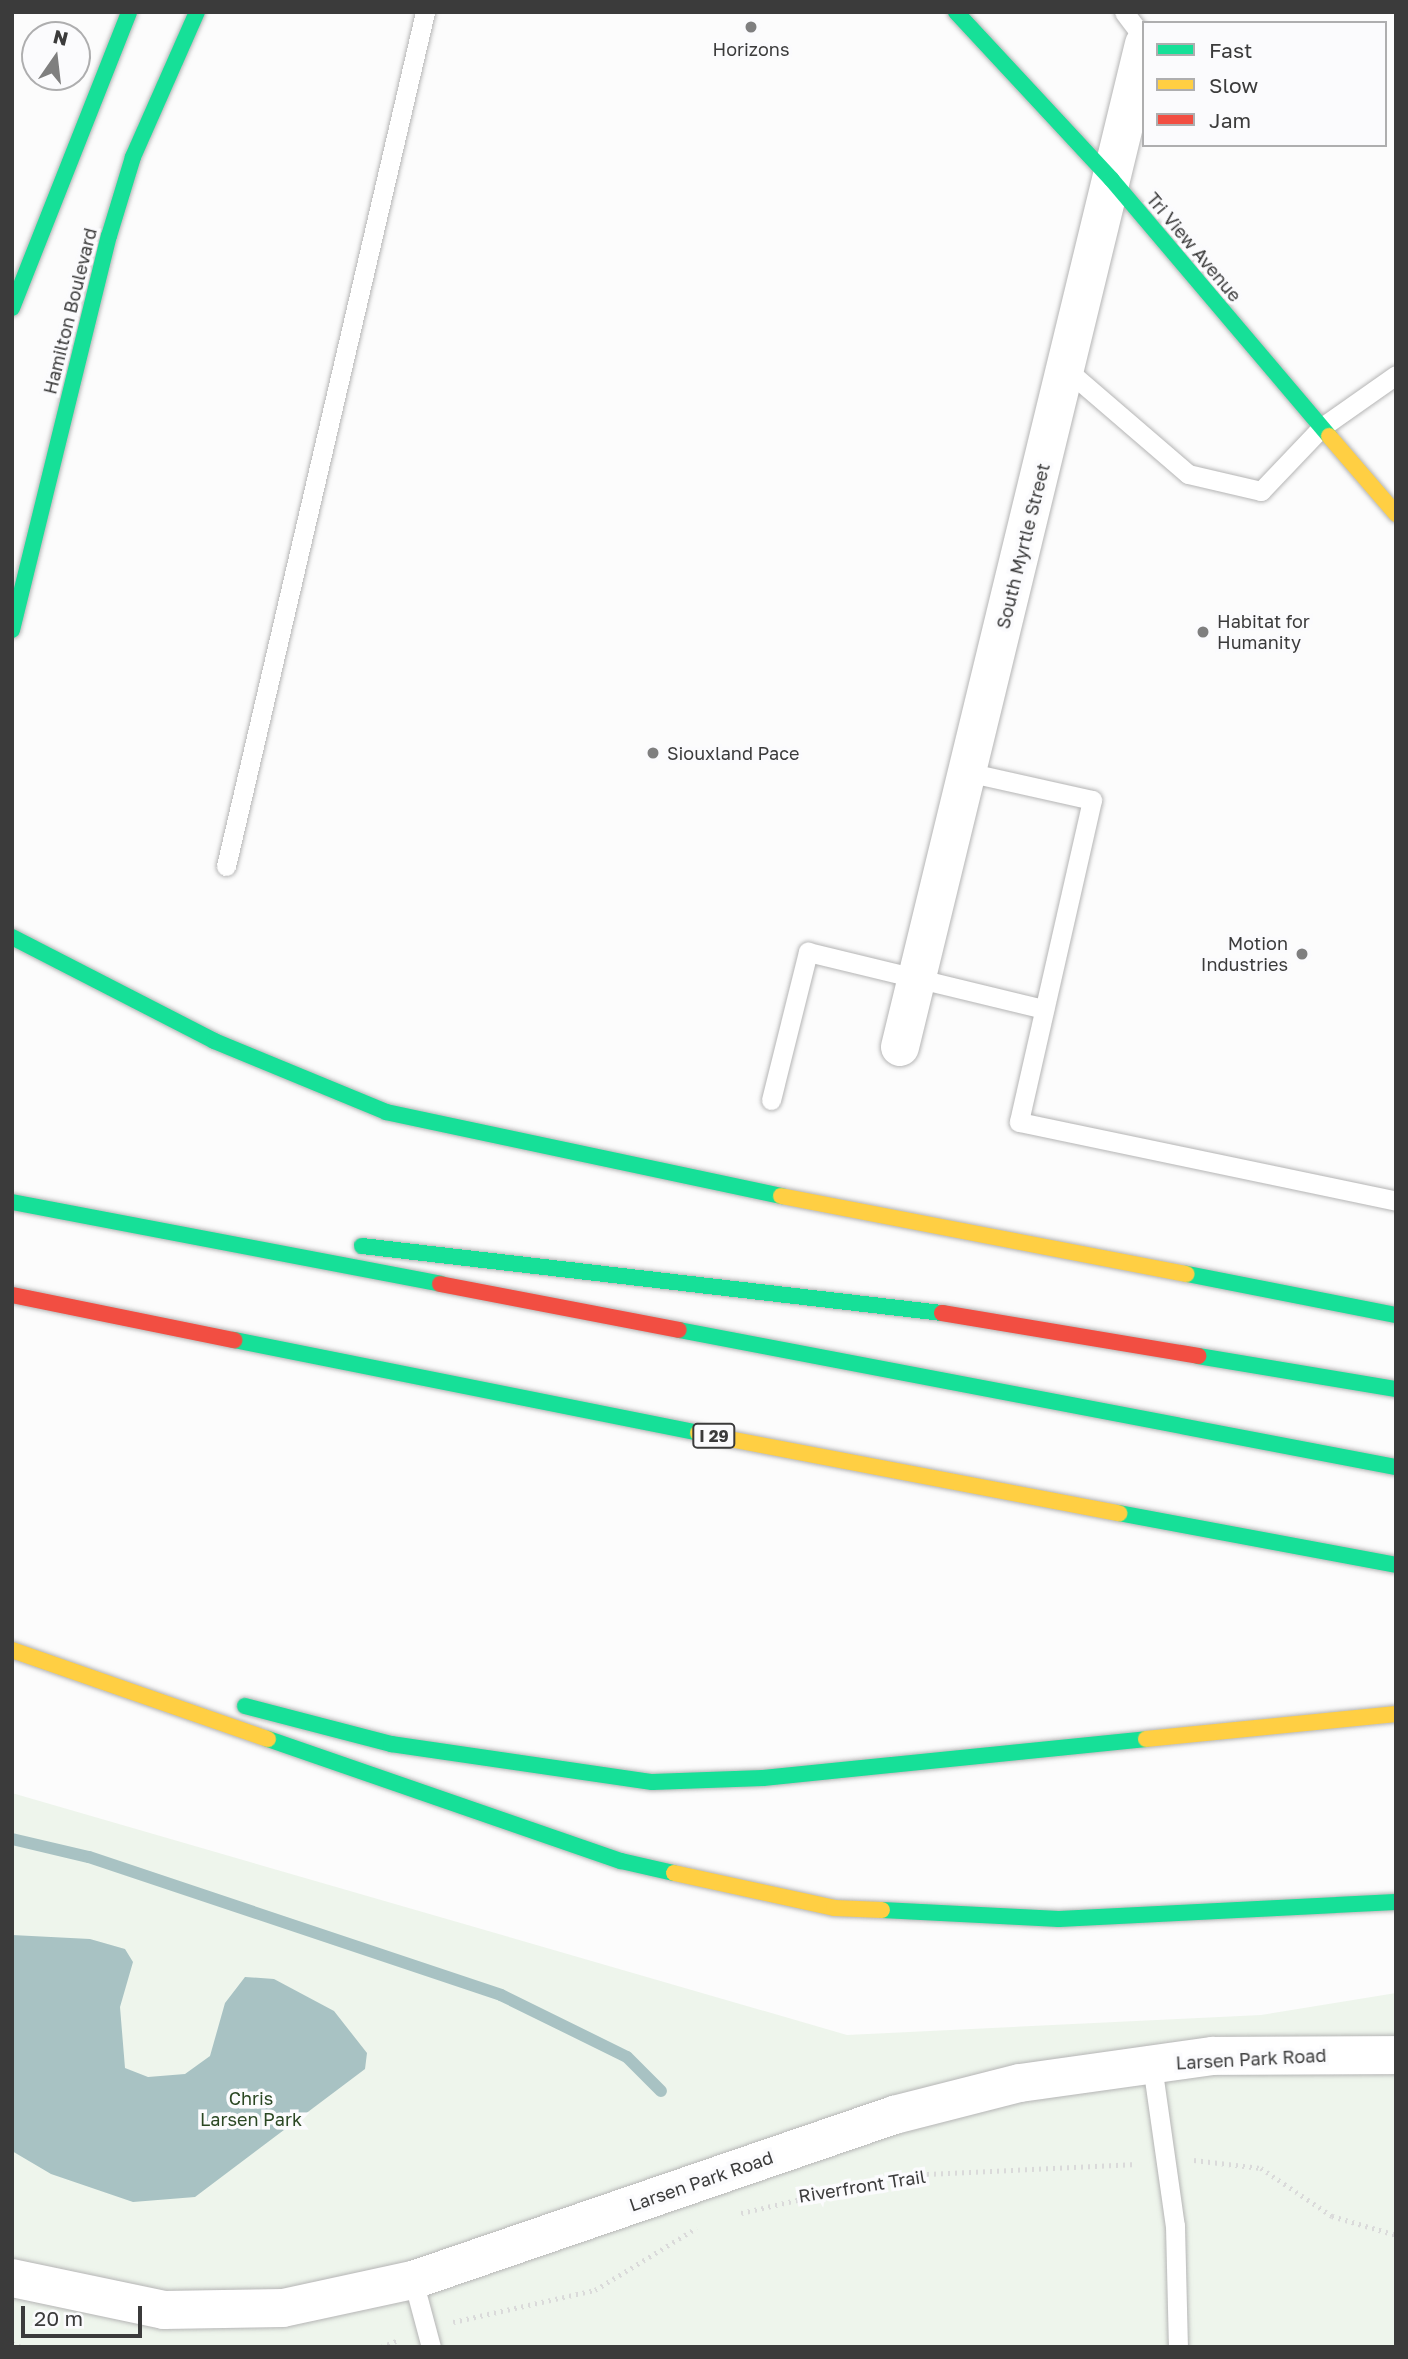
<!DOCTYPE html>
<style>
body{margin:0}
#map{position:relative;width:1408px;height:2359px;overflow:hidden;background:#fcfcfc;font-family:"Golos Text",sans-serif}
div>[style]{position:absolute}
.green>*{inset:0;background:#eef5ec}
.water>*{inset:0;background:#a8c2c3}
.stream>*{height:12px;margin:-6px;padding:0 6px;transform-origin:6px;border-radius:6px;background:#a8c2c3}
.path>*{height:4.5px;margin-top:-2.25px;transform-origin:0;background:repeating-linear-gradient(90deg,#dadada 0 2px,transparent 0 7px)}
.roads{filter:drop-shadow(0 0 2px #b5b5b5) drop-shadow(0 0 2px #b5b5b5)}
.lane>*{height:19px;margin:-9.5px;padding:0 9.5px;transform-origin:9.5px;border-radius:9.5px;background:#fff}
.street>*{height:38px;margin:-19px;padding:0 19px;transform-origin:19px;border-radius:19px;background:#fff}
.fast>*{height:16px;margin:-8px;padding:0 8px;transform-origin:8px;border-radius:8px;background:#16e098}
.slow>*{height:16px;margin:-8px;padding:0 8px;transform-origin:8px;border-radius:8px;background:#ffcf43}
.jam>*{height:16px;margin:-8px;padding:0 8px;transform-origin:8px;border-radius:8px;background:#f24e42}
.dots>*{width:19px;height:19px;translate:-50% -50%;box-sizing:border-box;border:4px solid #fbfbfd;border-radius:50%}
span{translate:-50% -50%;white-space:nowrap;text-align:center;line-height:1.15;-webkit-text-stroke:7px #fbfbfd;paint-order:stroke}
.shield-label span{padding:2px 5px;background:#fbfbfd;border:2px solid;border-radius:5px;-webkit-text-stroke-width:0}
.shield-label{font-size:16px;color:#3b3b3b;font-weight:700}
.poi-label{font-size:18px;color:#3b3b3b}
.left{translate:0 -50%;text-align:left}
.right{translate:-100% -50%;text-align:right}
.street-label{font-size:18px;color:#3b3b3b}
.park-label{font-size:18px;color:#2b4823}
.frame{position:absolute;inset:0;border:14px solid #3b3b3b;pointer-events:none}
.legend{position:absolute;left:1142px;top:21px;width:245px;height:126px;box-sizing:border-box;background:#fbfbfd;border:2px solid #aeaeaf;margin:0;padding:9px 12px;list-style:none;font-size:21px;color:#3b3b3b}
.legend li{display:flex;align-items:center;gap:14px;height:35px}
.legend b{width:35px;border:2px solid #aeaeaf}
.north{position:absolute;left:21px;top:21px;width:70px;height:70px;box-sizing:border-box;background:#fbfbfd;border:2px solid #aeaeaf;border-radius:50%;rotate:14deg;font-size:19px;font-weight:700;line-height:28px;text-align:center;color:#3b3b3b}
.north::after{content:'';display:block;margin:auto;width:24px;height:32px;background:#7f7f7f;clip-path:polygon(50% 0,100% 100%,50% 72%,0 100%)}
.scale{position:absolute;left:21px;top:2306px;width:121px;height:32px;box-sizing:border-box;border:4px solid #3b3b3b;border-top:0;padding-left:9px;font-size:21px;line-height:24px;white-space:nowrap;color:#3b3b3b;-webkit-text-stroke:5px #fbfbfd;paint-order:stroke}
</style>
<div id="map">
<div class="green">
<i style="clip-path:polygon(12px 1793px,847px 2035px,1261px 2015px,1396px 1993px,1396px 2347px,12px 2347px)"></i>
</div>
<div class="water">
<i style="clip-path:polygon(12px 1935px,90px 1939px,125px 1949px,133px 1962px,120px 2007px,125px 2068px,148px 2077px,185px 2074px,210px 2056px,225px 2003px,245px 1977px,274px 1979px,334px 2011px,367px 2053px,365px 2069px,195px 2197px,133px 2202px,51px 2174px,12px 2151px)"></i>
</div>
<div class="stream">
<i style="left:12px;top:1839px;width:79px;rotate:13.2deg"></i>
<i style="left:89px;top:1857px;width:434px;rotate:18.5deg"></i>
<i style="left:501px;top:1995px;width:140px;rotate:26.2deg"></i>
<i style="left:627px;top:2057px;width:48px;rotate:45deg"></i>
</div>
<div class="path">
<i style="left:1194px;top:2160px;width:67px;rotate:6.8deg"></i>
<i style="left:1261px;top:2168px;width:86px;rotate:34.1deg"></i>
<i style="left:1332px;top:2216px;width:67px;rotate:16.5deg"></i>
<i style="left:741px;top:2213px;width:169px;rotate:-13deg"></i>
<i style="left:906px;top:2175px;width:231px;rotate:-2.7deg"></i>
<i style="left:453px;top:2322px;width:146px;rotate:-12.7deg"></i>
<i style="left:595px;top:2290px;width:119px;rotate:-31.5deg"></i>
<i style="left:12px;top:2343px;width:10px;rotate:24deg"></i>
<i style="left:381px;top:2347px;width:18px;rotate:-22deg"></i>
</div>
<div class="roads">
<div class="lane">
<i style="left:1124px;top:12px;width:34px;rotate:53deg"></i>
<i style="left:1066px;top:369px;width:161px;rotate:40.7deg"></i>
<i style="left:1188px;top:474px;width:75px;rotate:13.1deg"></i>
<i style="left:1261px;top:491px;width:88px;rotate:-46.4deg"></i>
<i style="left:1322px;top:427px;width:90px;rotate:-35.1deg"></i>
<i style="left:967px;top:772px;width:128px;rotate:12.6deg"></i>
<i style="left:1092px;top:800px;width:330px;rotate:102.8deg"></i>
<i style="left:1019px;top:1122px;width:385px;rotate:11.8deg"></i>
<i style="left:226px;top:866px;width:877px;rotate:-76.88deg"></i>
<i style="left:771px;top:1100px;width:153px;rotate:-76deg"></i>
<i style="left:808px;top:952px;width:243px;rotate:13.6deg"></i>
<i style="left:1152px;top:2065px;width:163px;rotate:81.9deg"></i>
<i style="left:1175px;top:2226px;width:121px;rotate:88.6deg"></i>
<i style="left:413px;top:2280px;width:69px;rotate:75deg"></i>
</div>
<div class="street">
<i style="left:900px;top:1047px;width:1032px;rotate:-76.33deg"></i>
<i style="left:12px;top:2278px;width:155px;rotate:11.9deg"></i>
<i style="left:164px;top:2310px;width:119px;rotate:-1deg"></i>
<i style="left:283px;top:2308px;width:133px;rotate:-12.2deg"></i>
<i style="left:413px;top:2280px;width:509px;rotate:-18.93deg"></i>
<i style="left:894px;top:2115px;width:130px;rotate:-14.3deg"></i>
<i style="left:1020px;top:2083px;width:195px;rotate:-8deg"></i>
<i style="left:1213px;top:2056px;width:183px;rotate:-0.3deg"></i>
</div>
<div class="fast">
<i style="left:956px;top:12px;width:229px;rotate:47.1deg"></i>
<i style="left:1112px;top:180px;width:336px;rotate:49.7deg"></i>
<i style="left:12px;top:308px;width:318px;rotate:-68.4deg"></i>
<i style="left:12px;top:630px;width:406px;rotate:-76.2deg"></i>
<i style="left:109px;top:236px;width:83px;rotate:-73.1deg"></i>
<i style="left:133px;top:157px;width:158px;rotate:-66.2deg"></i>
<i style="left:12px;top:937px;width:227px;rotate:27.2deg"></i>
<i style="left:214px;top:1041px;width:186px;rotate:22.4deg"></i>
<i style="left:386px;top:1112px;width:404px;rotate:12deg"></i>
<i style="left:12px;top:1202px;width:436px;rotate:10.8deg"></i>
<i style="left:362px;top:1246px;width:584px;rotate:6.59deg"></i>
<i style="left:1187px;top:1274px;width:213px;rotate:11.1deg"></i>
<i style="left:679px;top:1330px;width:730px;rotate:10.82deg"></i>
<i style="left:234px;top:1340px;width:473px;rotate:11.3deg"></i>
<i style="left:1198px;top:1356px;width:201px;rotate:9.5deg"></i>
<i style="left:1119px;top:1513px;width:282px;rotate:10.6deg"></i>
<i style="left:245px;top:1706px;width:151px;rotate:14.6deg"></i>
<i style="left:391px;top:1744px;width:264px;rotate:8.3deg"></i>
<i style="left:652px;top:1782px;width:111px;rotate:-2.1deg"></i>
<i style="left:763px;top:1778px;width:385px;rotate:-5.8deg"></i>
<i style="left:268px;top:1739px;width:373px;rotate:19.1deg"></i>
<i style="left:621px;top:1861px;width:54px;rotate:12.8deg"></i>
<i style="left:882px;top:1910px;width:177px;rotate:2.9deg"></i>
<i style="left:1059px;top:1919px;width:337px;rotate:-2.9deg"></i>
</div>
<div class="slow">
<i style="left:1329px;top:436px;width:103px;rotate:49.3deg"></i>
<i style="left:781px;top:1196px;width:413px;rotate:10.9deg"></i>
<i style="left:698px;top:1433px;width:429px;rotate:10.8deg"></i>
<i style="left:12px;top:1650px;width:271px;rotate:19.2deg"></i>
<i style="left:1146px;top:1739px;width:251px;rotate:-5.7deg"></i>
<i style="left:674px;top:1873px;width:164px;rotate:12.3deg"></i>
<i style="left:834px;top:1908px;width:48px;rotate:2.4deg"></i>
</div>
<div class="jam">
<i style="left:440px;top:1284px;width:243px;rotate:10.9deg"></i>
<i style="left:12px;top:1295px;width:227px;rotate:11.5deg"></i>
<i style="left:942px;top:1313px;width:260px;rotate:9.5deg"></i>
</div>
</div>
<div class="dots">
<i style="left:751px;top:27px;background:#7f7f7f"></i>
<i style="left:1203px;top:632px;background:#7f7f7f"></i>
<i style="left:653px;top:753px;background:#7f7f7f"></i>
<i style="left:1302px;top:954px;background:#7f7f7f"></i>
</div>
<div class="shield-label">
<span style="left:714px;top:1436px">I 29</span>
</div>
<div class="poi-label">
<span style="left:751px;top:49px">Horizons</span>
<span class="left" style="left:1217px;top:632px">Habitat for<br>Humanity</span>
<span class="left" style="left:667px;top:753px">Siouxland Pace</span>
<span class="right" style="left:1288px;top:954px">Motion<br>Industries</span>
</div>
<div class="street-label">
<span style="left:1194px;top:247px;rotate:50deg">Tri View Avenue</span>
<span style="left:70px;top:311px;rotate:-76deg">Hamilton Boulevard</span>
<span style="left:1023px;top:546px;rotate:-76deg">South Myrtle Street</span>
<span style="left:1251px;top:2059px;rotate:-3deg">Larsen Park Road</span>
<span style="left:701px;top:2181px;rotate:-19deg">Larsen Park Road</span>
<span style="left:862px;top:2186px;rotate:-9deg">Riverfront Trail</span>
</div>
<div class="park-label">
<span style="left:251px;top:2109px">Chris<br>Larsen Park</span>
</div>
<div class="frame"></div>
<ul class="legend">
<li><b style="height:9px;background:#16e098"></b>Fast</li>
<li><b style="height:9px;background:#ffcf43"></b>Slow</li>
<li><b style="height:9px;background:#f24e42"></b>Jam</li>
</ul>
<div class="north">N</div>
<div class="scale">20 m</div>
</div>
